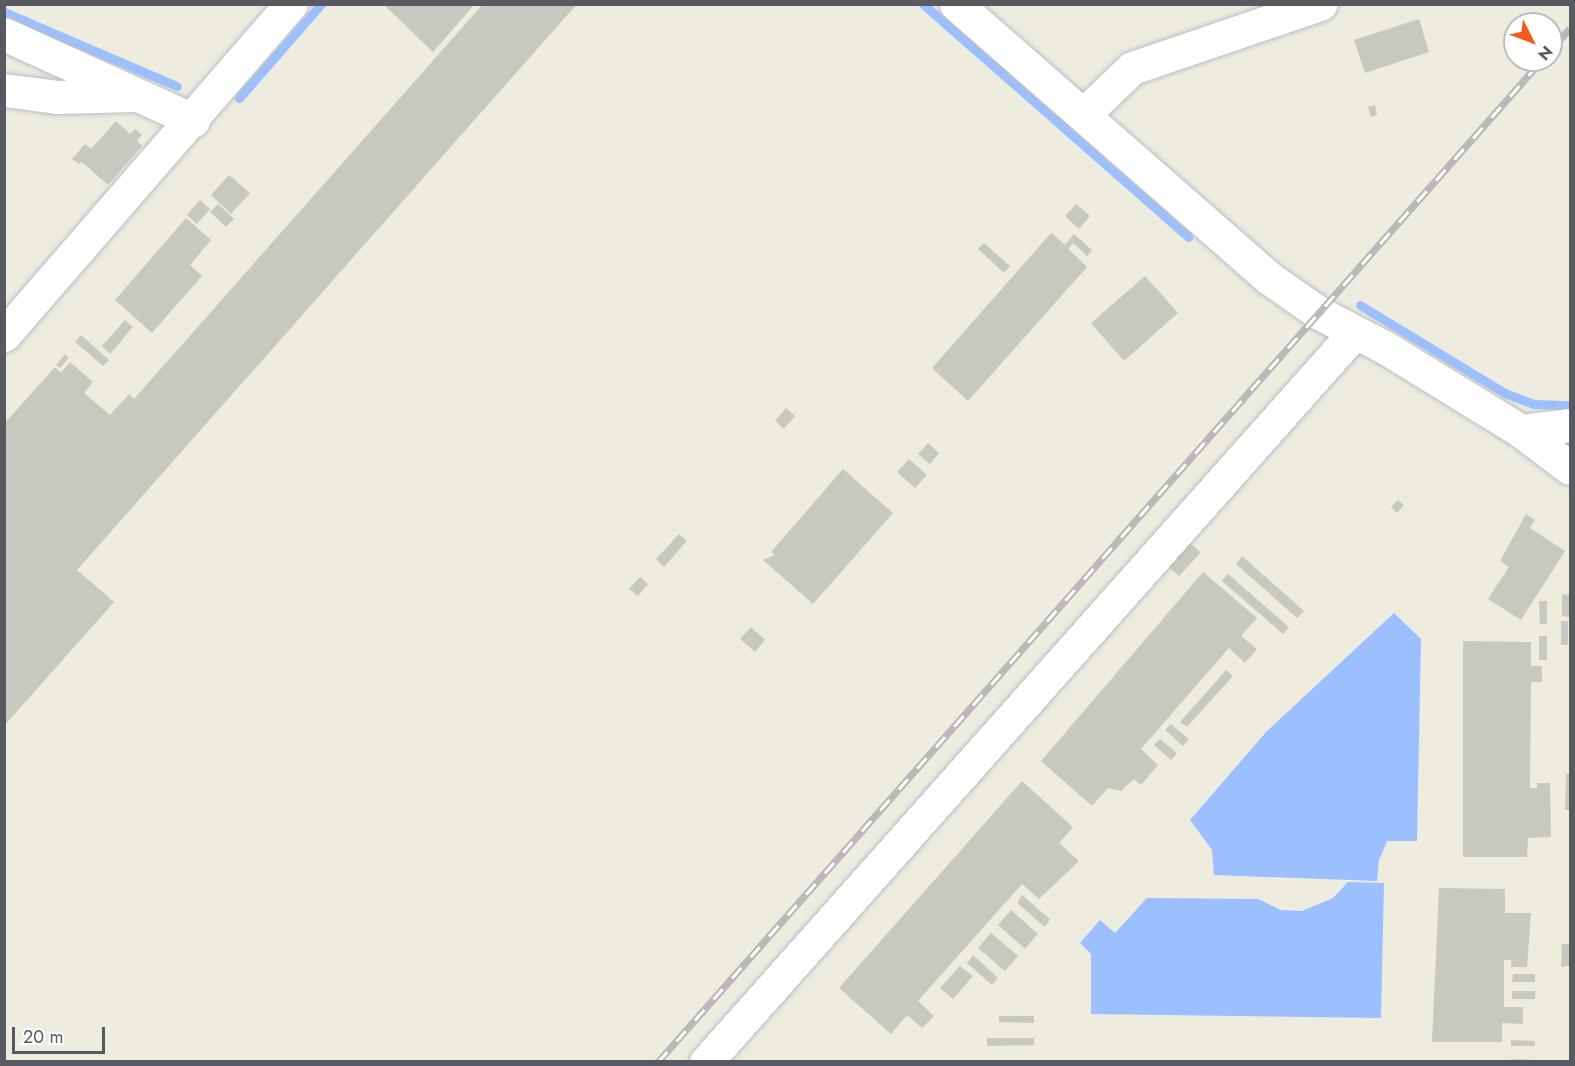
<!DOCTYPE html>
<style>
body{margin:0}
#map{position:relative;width:1575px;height:1066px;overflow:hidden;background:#edecdf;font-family:Jost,sans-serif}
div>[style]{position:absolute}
.water>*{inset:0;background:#9cc0ff}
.stream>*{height:9px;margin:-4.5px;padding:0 4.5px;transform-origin:4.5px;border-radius:4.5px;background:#9cc0ff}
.building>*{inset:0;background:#c9c8be}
.roads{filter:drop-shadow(0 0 2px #bcbdc4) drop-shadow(0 0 2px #bcbdc4)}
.minor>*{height:33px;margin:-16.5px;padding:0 16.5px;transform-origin:16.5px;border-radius:16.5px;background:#fff}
.rail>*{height:7px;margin-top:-3.5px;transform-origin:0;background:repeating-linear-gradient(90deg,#fff 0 14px,#b5b6b6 0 28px);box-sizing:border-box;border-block:2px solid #b5b6b6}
span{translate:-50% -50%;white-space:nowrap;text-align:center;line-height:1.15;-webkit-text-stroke:4.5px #fff;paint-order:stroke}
.frame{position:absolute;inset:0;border:6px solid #585a61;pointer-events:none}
.north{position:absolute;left:1503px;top:12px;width:60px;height:60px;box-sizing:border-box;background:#fff;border:2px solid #bcbdc0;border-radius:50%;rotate:132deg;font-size:16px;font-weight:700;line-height:24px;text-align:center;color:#585a61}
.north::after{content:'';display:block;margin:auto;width:21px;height:27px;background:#f6591c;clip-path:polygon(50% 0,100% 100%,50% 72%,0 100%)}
.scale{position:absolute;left:12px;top:1027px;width:93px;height:27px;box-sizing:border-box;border:3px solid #585a61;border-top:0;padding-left:8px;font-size:18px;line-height:21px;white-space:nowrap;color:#585a61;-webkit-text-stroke:4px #fff;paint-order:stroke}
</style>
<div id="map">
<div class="water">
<i style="clip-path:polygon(1394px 613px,1421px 639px,1417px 841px,1387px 841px,1379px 860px,1377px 881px,1214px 875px,1212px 850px,1190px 820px,1267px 731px)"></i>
<i style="clip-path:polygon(1348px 882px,1384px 883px,1381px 1018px,1091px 1014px,1091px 954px,1080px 943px,1100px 920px,1115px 933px,1147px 898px,1258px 899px,1281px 910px,1302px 911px,1333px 898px)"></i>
</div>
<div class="stream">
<i style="left:923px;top:4px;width:353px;rotate:41.3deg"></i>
<i style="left:4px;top:12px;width:188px;rotate:23.2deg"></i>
<i style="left:239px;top:98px;width:125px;rotate:-48.9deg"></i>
<i style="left:1360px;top:305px;width:170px;rotate:31.3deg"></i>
<i style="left:1505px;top:393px;width:31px;rotate:21deg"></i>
<i style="left:1534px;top:404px;width:36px;rotate:2deg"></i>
</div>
<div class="building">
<i style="clip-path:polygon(383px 4px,475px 4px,433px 52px)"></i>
<i style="clip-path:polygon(483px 4px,577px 4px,77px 570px,114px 602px,4px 726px,4px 424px,55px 367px,61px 373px,70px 362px,93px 382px,84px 393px,110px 415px,129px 394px,134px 399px)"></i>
<i style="clip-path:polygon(1419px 19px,1429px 52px,1365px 73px,1354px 40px)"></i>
<i style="clip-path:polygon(1375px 105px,1377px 115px,1371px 117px,1368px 107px)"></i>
<i style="clip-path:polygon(116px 121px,130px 134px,135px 129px,142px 135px,137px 141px,142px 146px,108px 185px,82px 162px,79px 164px,72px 159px,85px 144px,91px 149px)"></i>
<i style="clip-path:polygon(229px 175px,250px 193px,231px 214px,211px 195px)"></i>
<i style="clip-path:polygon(200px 200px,210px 209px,197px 224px,187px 215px)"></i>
<i style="clip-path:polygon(218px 204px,234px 219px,226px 227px,210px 212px)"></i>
<i style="clip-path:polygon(1076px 204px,1090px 216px,1079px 229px,1065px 216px)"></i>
<i style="clip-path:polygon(186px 218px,211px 240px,190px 265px,202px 276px,152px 333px,115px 300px)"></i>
<i style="clip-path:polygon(1051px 233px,1065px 245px,1074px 234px,1092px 250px,1087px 256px,1073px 243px,1068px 249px,1087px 267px,968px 401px,932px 368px)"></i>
<i style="clip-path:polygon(984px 243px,1010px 266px,1004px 273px,978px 249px)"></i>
<i style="clip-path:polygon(1145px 276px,1178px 313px,1124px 361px,1091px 323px)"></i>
<i style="clip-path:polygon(125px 320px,133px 327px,110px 354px,102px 346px)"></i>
<i style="clip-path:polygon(81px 335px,109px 360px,103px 366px,75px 342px)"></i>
<i style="clip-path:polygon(65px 354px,69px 358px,60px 368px,56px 365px)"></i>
<i style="clip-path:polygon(786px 408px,795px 416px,784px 429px,775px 421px)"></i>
<i style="clip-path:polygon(928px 443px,939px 453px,930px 464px,918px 454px)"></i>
<i style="clip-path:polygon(909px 459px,927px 475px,915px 488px,897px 472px)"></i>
<i style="clip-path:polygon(843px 469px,893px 513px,813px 604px,763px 560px,775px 555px,771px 552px)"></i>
<i style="clip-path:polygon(1398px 500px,1404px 505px,1397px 513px,1391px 507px)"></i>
<i style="clip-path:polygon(1526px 514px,1535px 520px,1530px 528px,1565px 551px,1521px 620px,1488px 599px,1509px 567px,1500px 561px)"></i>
<i style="clip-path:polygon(679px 534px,687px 541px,664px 567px,656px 559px)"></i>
<i style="clip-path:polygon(1189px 543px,1201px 552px,1179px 576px,1168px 567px)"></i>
<i style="clip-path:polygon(1242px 556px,1304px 611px,1297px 618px,1236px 564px)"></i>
<i style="clip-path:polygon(1203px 572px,1257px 618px,1241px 636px,1257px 649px,1245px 663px,1229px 648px,1141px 749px,1158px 765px,1141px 785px,1134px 779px,1121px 791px,1108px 788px,1092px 806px,1041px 761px)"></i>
<i style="clip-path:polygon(1228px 574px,1289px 627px,1283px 634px,1222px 581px)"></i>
<i style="clip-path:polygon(640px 577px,648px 584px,638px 596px,629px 589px)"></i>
<i style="clip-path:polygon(1562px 594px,1570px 595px,1570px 617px,1562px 616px)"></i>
<i style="clip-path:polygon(1539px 601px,1547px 601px,1547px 624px,1540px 624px)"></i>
<i style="clip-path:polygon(1561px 621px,1568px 621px,1568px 645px,1561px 645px)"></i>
<i style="clip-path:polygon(751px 627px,765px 640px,755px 652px,740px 639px)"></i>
<i style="clip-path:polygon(1539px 636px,1547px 636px,1547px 660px,1539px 660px)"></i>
<i style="clip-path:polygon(1463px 641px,1531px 642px,1531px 666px,1542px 666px,1542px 682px,1531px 682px,1530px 788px,1537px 788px,1537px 783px,1550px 783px,1551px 837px,1528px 838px,1527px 857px,1463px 857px)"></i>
<i style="clip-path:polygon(1226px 670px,1233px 676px,1187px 727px,1180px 722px)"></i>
<i style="clip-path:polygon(1171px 724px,1189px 739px,1183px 746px,1165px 730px)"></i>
<i style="clip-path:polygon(1160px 739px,1177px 753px,1171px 760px,1154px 745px)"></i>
<i style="clip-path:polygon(1566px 774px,1570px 774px,1570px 810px,1565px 810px)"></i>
<i style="clip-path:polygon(1022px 781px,1073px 827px,1059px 843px,1079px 861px,1039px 899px,1022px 884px,918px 1001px,934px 1016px,922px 1028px,907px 1015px,891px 1034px,839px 988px)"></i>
<i style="clip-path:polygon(1439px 888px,1505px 889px,1505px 913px,1531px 913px,1527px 967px,1511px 967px,1511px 960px,1504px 960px,1504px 1007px,1523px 1007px,1523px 1024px,1502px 1023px,1502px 1042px,1432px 1042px)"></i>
<i style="clip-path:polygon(1022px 895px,1050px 919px,1045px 927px,1017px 903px)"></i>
<i style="clip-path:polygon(1011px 910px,1038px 934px,1025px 949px,998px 925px)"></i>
<i style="clip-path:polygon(991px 933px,1018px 956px,1005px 971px,978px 948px)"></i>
<i style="clip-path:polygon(1562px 944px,1570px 944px,1570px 966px,1561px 967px)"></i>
<i style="clip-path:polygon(973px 955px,998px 978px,992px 985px,967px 963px)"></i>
<i style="clip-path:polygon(960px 966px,973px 976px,953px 999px,940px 988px)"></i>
<i style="clip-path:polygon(1513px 974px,1535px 974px,1535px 982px,1512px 982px)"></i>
<i style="clip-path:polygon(1512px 991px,1535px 991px,1535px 999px,1512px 999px)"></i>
<i style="clip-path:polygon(999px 1016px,1034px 1016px,1034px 1023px,999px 1022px)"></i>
<i style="clip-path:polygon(987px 1038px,1034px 1038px,1034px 1045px,987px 1046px)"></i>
<i style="clip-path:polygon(1511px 1040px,1535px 1041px,1535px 1046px,1511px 1046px)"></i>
<i style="clip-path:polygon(1511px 1059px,1537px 1060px,1537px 1062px,1511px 1062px)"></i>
</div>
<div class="roads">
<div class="minor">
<i style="left:956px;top:4px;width:416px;rotate:41.2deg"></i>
<i style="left:1269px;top:278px;width:61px;rotate:35deg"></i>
<i style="left:1319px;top:313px;width:76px;rotate:27.6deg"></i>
<i style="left:1386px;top:348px;width:158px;rotate:31.6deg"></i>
<i style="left:1521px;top:431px;width:61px;rotate:37.1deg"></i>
<i style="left:4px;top:34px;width:208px;rotate:24.5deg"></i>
<i style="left:4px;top:90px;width:53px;rotate:7.5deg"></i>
<i style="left:57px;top:97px;width:77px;rotate:-1.5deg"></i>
<i style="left:1084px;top:114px;width:66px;rotate:-43.8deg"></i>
<i style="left:1132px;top:68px;width:199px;rotate:-18.8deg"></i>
<i style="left:4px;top:335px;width:438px;rotate:-49.1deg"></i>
<i style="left:1521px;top:431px;width:49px;rotate:-7deg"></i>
<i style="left:706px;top:1062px;width:975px;rotate:-48.37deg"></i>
</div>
</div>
<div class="rail">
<i style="left:1551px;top:50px;width:29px;rotate:-49deg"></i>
<i style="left:658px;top:1062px;width:1336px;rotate:-48.58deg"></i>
</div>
<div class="frame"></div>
<div class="north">N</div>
<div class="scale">20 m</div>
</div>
